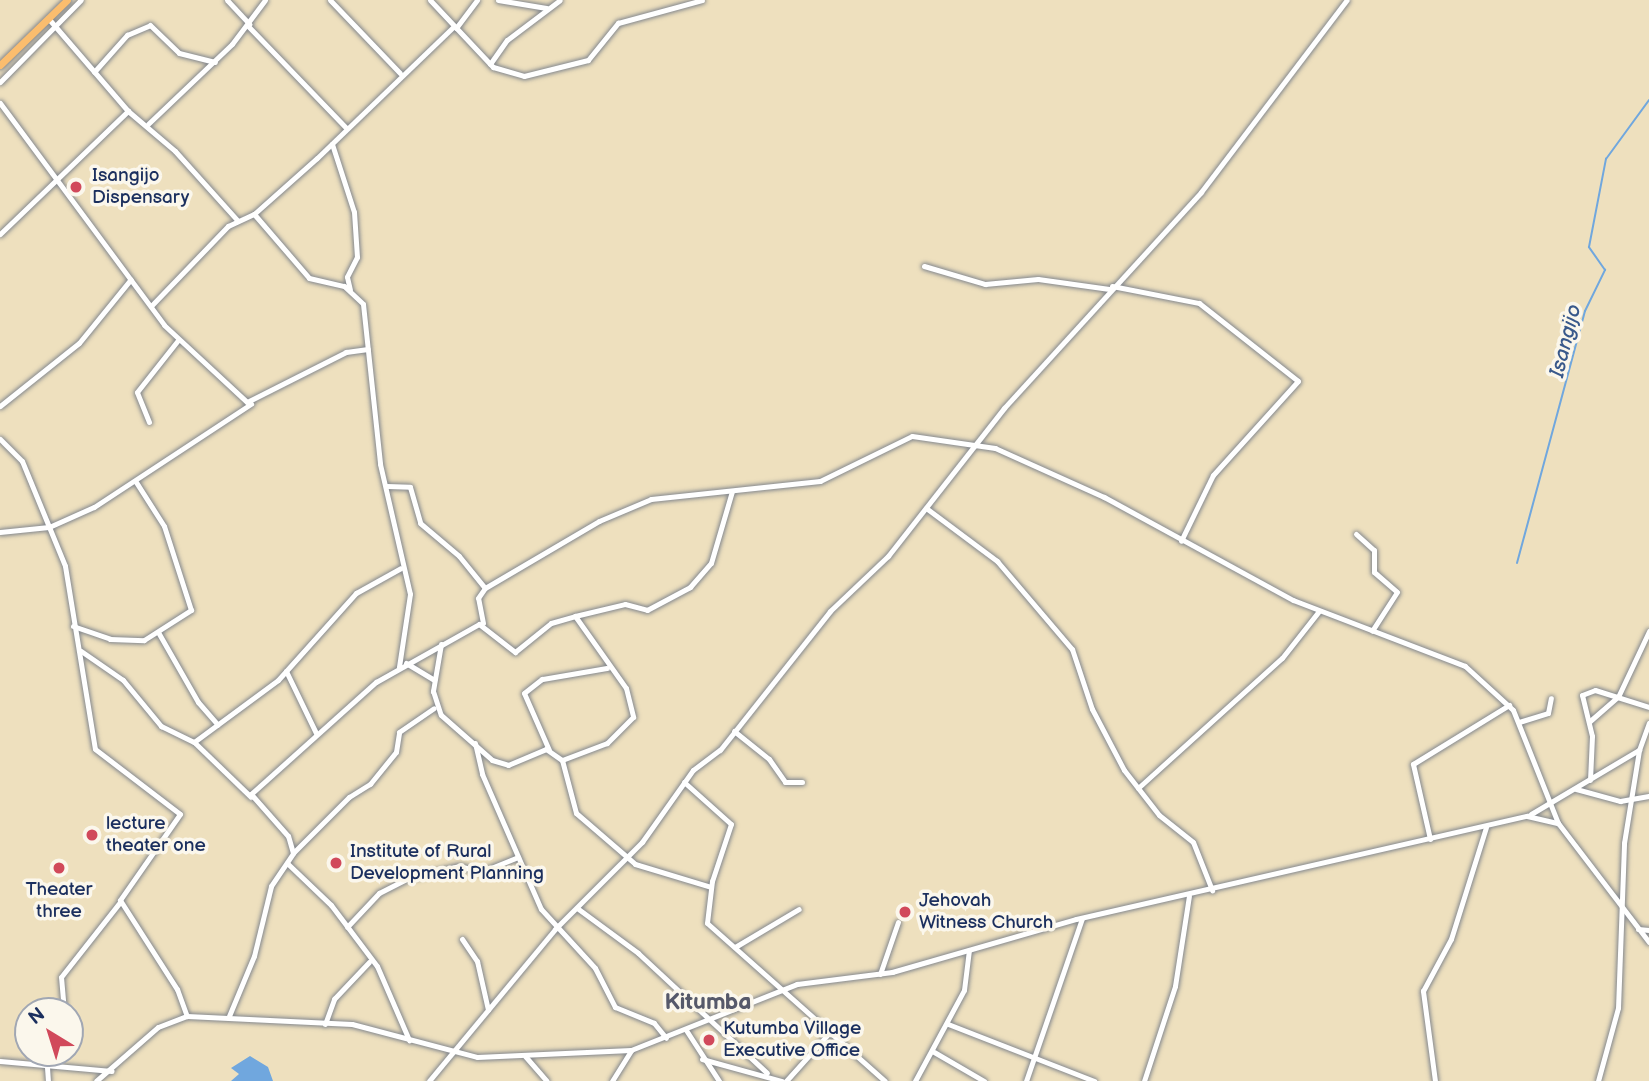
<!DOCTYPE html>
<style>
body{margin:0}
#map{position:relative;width:1649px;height:1081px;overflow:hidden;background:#eee0be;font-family:"Balsamiq Sans",sans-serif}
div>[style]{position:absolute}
.water>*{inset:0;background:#70a7de}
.stream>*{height:2px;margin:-1px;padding:0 1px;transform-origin:1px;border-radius:1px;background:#70a7de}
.roads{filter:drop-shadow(0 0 2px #84888e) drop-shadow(0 0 2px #84888e)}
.minor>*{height:5px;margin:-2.5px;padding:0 2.5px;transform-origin:2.5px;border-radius:2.5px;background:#fff}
.highway>*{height:7px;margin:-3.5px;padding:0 3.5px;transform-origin:3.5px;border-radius:3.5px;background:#fbbd6e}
.dots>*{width:19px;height:19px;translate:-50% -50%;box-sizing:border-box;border:4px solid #fbf7ec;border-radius:50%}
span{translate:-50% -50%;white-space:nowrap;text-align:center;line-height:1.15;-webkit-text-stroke:7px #fbf7ec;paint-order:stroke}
.poi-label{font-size:19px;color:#1b2f5e}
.left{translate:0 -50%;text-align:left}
.water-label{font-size:21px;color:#39598b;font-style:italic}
.quarter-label{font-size:23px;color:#56596a;font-weight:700}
.north{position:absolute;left:14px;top:997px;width:70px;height:70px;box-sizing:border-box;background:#fbf7ec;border:2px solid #a1a7b3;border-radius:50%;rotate:322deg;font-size:19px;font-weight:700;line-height:28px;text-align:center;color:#1b2f5e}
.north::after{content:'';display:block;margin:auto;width:24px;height:32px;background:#d1495b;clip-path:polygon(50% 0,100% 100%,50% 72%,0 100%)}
</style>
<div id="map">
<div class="water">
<i style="clip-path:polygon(250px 1056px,268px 1067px,273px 1081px,231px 1081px,239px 1074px,231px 1068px)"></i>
</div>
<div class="stream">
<i style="left:1517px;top:563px;width:261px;rotate:-74.9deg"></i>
<i style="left:1585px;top:311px;width:46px;rotate:-64deg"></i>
<i style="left:1605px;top:270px;width:28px;rotate:-125deg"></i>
<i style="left:1589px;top:247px;width:90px;rotate:-79.1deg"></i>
<i style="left:1606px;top:159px;width:73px;rotate:-53.9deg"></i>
</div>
<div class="roads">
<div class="minor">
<i style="left:227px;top:0;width:33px;rotate:47deg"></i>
<i style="left:330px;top:0;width:101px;rotate:46.2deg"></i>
<i style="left:430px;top:0;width:92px;rotate:46.8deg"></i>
<i style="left:493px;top:67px;width:32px;rotate:16deg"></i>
<i style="left:524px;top:76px;width:66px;rotate:-14deg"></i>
<i style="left:588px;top:60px;width:48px;rotate:-51deg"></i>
<i style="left:618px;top:23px;width:87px;rotate:-15.3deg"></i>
<i style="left:498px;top:0;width:49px;rotate:9.5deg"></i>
<i style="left:48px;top:18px;width:123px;rotate:49.3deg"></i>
<i style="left:248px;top:26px;width:141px;rotate:46.1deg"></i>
<i style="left:456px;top:28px;width:35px;rotate:-53deg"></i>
<i style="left:490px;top:64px;width:29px;rotate:-55deg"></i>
<i style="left:507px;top:40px;width:66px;rotate:-37deg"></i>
<i style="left:94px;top:72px;width:50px;rotate:-48.3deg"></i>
<i style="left:127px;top:35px;width:25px;rotate:-23deg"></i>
<i style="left:150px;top:25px;width:40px;rotate:44deg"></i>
<i style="left:179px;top:53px;width:37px;rotate:14deg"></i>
<i style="left:0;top:82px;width:115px;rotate:-45.4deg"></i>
<i style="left:0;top:103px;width:276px;rotate:53.5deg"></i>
<i style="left:164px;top:325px;width:113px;rotate:42.9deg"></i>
<i style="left:247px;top:402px;width:111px;rotate:-26.8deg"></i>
<i style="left:346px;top:352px;width:22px;rotate:-8deg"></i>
<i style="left:148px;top:124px;width:116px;rotate:-43.6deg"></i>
<i style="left:232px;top:44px;width:55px;rotate:-53.1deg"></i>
<i style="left:332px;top:144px;width:71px;rotate:72.1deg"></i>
<i style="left:354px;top:212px;width:45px;rotate:86.2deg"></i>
<i style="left:357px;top:257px;width:22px;rotate:117deg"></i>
<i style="left:347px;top:277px;width:13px;rotate:77deg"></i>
<i style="left:254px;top:214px;width:84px;rotate:49.3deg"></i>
<i style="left:309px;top:278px;width:36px;rotate:13deg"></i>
<i style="left:344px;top:286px;width:26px;rotate:43deg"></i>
<i style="left:363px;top:304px;width:161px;rotate:83.9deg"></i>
<i style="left:380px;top:464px;width:133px;rotate:77deg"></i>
<i style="left:410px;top:594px;width:74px;rotate:98.6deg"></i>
<i style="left:0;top:234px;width:178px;rotate:-43.9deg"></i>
<i style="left:128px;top:111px;width:62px;rotate:40.4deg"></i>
<i style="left:175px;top:151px;width:94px;rotate:48deg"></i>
<i style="left:924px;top:266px;width:64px;rotate:16.4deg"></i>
<i style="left:985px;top:284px;width:53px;rotate:-5.4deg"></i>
<i style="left:1038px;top:279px;width:72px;rotate:8deg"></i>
<i style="left:1112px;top:286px;width:89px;rotate:11.1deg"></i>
<i style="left:1199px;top:303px;width:126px;rotate:38.2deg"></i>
<i style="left:1298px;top:381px;width:127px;rotate:132.1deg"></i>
<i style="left:1213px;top:475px;width:73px;rotate:115.9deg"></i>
<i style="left:151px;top:306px;width:111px;rotate:-46.1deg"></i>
<i style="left:228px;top:226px;width:29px;rotate:-25deg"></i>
<i style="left:254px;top:214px;width:84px;rotate:-41.6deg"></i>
<i style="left:317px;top:158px;width:190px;rotate:-43.9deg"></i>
<i style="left:0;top:406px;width:101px;rotate:-38.6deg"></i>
<i style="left:79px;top:343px;width:82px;rotate:-50.9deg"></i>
<i style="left:149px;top:422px;width:32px;rotate:-112deg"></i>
<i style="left:137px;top:392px;width:66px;rotate:-51.7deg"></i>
<i style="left:0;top:439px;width:31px;rotate:45deg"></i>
<i style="left:22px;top:461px;width:113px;rotate:67.7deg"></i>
<i style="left:65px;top:566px;width:185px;rotate:80.7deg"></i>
<i style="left:95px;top:749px;width:107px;rotate:37.4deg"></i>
<i style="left:180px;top:814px;width:105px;rotate:124.9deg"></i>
<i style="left:120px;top:900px;width:106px;rotate:57.4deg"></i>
<i style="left:177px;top:989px;width:29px;rotate:70deg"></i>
<i style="left:387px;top:486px;width:23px;rotate:2deg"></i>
<i style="left:410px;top:487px;width:37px;rotate:74deg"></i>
<i style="left:420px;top:523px;width:51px;rotate:40.2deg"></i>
<i style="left:459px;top:556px;width:41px;rotate:50.9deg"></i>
<i style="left:926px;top:508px;width:89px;rotate:36.7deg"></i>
<i style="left:997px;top:561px;width:116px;rotate:49.6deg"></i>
<i style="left:1072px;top:649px;width:63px;rotate:71.6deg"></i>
<i style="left:1092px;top:709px;width:69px;rotate:62.3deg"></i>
<i style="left:1124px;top:770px;width:57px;rotate:52.1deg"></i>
<i style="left:1159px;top:815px;width:43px;rotate:38.5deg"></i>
<i style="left:1193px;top:842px;width:52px;rotate:68.4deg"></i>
<i style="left:0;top:532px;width:49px;rotate:-5.8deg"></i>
<i style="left:49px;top:527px;width:49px;rotate:-24deg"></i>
<i style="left:94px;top:507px;width:188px;rotate:-33.3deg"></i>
<i style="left:1356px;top:534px;width:24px;rotate:42deg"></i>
<i style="left:1374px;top:550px;width:22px;rotate:90deg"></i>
<i style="left:1374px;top:572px;width:30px;rotate:41deg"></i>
<i style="left:1397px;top:592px;width:46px;rotate:122.7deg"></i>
<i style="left:575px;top:616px;width:51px;rotate:-13.5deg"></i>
<i style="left:625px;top:604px;width:23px;rotate:15deg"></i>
<i style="left:647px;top:610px;width:49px;rotate:-28.1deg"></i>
<i style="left:690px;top:587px;width:32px;rotate:-49deg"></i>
<i style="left:711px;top:563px;width:75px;rotate:-73.7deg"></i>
<i style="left:483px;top:623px;width:25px;rotate:-101deg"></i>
<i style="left:478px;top:598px;width:12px;rotate:-55deg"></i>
<i style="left:485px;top:588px;width:132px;rotate:-30.4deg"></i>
<i style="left:599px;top:521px;width:56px;rotate:-22.9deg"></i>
<i style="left:651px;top:499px;width:170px;rotate:-6.1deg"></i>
<i style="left:820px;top:481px;width:102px;rotate:-26.1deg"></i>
<i style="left:912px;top:436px;width:84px;rotate:8.2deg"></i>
<i style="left:995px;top:448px;width:120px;rotate:24.2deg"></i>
<i style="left:1104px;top:497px;width:215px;rotate:28.6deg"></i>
<i style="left:1293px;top:600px;width:184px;rotate:21deg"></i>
<i style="left:1465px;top:666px;width:65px;rotate:42.5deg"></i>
<i style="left:1513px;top:710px;width:122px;rotate:68.3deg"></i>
<i style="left:73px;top:626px;width:39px;rotate:19deg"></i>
<i style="left:110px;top:639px;width:34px;rotate:2deg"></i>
<i style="left:144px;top:640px;width:56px;rotate:-32.6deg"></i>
<i style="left:191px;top:610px;width:88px;rotate:-107.8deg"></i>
<i style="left:164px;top:526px;width:52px;rotate:-122.5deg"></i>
<i style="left:158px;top:632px;width:81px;rotate:60.3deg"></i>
<i style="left:198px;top:702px;width:30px;rotate:49deg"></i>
<i style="left:441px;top:644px;width:48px;rotate:99.7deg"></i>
<i style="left:433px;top:691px;width:25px;rotate:72deg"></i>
<i style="left:441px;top:715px;width:68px;rotate:41.4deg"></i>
<i style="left:492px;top:760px;width:17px;rotate:17deg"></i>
<i style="left:508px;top:765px;width:41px;rotate:-22.8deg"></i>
<i style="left:546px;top:749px;width:19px;rotate:35deg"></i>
<i style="left:81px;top:651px;width:51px;rotate:34.6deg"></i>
<i style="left:123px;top:680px;width:60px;rotate:50.4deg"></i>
<i style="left:161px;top:726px;width:37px;rotate:26deg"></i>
<i style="left:194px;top:742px;width:79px;rotate:44deg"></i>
<i style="left:406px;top:663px;width:33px;rotate:31deg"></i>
<i style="left:286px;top:671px;width:69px;rotate:64.2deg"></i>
<i style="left:1590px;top:721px;width:37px;rotate:-41deg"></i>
<i style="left:1618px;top:697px;width:73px;rotate:-64.8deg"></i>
<i style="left:1519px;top:722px;width:30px;rotate:-17deg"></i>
<i style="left:1548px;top:713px;width:15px;rotate:-79deg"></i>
<i style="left:734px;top:731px;width:45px;rotate:38.7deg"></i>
<i style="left:769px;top:759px;width:28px;rotate:55deg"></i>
<i style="left:785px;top:782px;width:17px"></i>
<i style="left:194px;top:742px;width:104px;rotate:-36.4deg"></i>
<i style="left:278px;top:680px;width:117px;rotate:-48.1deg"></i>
<i style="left:356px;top:593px;width:51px;rotate:-29.1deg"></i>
<i style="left:475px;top:743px;width:32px;rotate:77deg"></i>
<i style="left:482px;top:774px;width:147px;rotate:66.4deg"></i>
<i style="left:541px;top:909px;width:80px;rotate:47.5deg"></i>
<i style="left:595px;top:968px;width:44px;rotate:62.9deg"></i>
<i style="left:615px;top:1007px;width:42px;rotate:22.3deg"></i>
<i style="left:654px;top:1023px;width:19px;rotate:51deg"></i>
<i style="left:549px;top:750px;width:62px;rotate:-113.7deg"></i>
<i style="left:524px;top:693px;width:23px;rotate:-38deg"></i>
<i style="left:542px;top:679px;width:66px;rotate:-9.6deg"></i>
<i style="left:1590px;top:780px;width:44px;rotate:-87.4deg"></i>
<i style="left:1592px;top:736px;width:42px;rotate:-103.7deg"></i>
<i style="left:1582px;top:695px;width:14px;rotate:-21deg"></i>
<i style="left:1595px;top:690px;width:57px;rotate:17.5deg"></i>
<i style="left:684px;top:782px;width:63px;rotate:41.8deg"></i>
<i style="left:731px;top:824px;width:60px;rotate:108.4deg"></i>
<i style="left:712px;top:881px;width:42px;rotate:96.8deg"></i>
<i style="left:707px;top:923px;width:238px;rotate:41.6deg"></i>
<i style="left:1138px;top:788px;width:194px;rotate:-42.1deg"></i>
<i style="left:1282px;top:658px;width:60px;rotate:-51.8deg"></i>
<i style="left:1576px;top:789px;width:46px;rotate:15.3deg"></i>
<i style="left:1620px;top:801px;width:29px;rotate:-10deg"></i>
<i style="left:1531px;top:814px;width:126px;rotate:-30.7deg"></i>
<i style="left:1639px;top:750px;width:29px;rotate:-70deg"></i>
<i style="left:1430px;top:839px;width:77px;rotate:-102.8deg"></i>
<i style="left:1413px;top:764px;width:113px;rotate:-31.6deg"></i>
<i style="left:294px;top:852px;width:78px;rotate:-45deg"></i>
<i style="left:349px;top:797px;width:25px;rotate:-32deg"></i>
<i style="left:370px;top:784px;width:41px;rotate:-50.9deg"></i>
<i style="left:396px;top:752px;width:20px;rotate:-81deg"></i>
<i style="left:399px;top:732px;width:42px;rotate:-34.4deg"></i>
<i style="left:287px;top:863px;width:61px;rotate:43.7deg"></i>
<i style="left:331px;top:905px;width:76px;rotate:53deg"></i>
<i style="left:377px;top:966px;width:81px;rotate:66.6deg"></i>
<i style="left:577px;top:908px;width:76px;rotate:36.4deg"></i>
<i style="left:638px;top:953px;width:176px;rotate:42.9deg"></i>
<i style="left:347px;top:927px;width:47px;rotate:-46.7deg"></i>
<i style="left:379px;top:893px;width:33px;rotate:-27deg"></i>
<i style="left:408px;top:878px;width:52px;rotate:-13.2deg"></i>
<i style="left:459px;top:866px;width:23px;rotate:15deg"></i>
<i style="left:481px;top:872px;width:40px;rotate:-22deg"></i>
<i style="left:1638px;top:929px;width:11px;rotate:5deg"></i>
<i style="left:462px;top:939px;width:27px;rotate:56deg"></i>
<i style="left:477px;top:961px;width:50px;rotate:77.3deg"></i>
<i style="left:735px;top:947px;width:74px;rotate:-30.7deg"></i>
<i style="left:880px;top:974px;width:55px;rotate:-70.9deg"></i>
<i style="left:64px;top:1011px;width:34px;rotate:-95deg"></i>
<i style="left:61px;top:977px;width:95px;rotate:-51.8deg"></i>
<i style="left:229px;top:1016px;width:65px;rotate:-67.4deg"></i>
<i style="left:254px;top:956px;width:72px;rotate:-76.3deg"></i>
<i style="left:271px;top:886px;width:40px;rotate:-56deg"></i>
<i style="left:293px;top:853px;width:18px;rotate:-106deg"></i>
<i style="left:288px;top:836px;width:56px;rotate:-131.4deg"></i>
<i style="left:251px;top:794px;width:168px;rotate:-41.9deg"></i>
<i style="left:376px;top:682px;width:118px;rotate:-29.4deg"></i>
<i style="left:479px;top:624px;width:46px;rotate:37.9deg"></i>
<i style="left:515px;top:652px;width:46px;rotate:-38.9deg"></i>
<i style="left:551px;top:623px;width:25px;rotate:-16deg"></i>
<i style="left:575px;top:616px;width:88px;rotate:54.7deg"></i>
<i style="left:626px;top:688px;width:30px;rotate:76deg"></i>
<i style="left:633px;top:717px;width:37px;rotate:135deg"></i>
<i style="left:607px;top:743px;width:48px;rotate:159.3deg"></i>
<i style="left:562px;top:760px;width:55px;rotate:75.2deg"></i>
<i style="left:576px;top:813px;width:78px;rotate:40.8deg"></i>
<i style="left:635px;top:864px;width:79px;rotate:16.8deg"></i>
<i style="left:325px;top:1024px;width:27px;rotate:-70deg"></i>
<i style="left:334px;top:999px;width:51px;rotate:-46.6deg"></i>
<i style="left:948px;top:1024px;width:157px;rotate:21.3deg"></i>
<i style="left:686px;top:1030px;width:61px;rotate:57.1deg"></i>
<i style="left:934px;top:1052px;width:58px;rotate:30.1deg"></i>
<i style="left:46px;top:1053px;width:28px;rotate:86deg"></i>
<i style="left:525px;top:1056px;width:33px;rotate:49deg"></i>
<i style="left:702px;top:1059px;width:83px;rotate:15.4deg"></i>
<i style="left:0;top:1061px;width:112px;rotate:5.1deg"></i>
<i style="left:96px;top:1081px;width:82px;rotate:-41.1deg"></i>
<i style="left:158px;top:1027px;width:31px;rotate:-21deg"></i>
<i style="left:187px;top:1016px;width:165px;rotate:2.8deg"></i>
<i style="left:352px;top:1024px;width:129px;rotate:14.8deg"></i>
<i style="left:477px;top:1057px;width:154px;rotate:-2.6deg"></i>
<i style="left:631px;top:1050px;width:179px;rotate:-21.7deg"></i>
<i style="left:797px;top:984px;width:96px;rotate:-7.2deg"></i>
<i style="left:892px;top:972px;width:191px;rotate:-16.1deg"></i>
<i style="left:1076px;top:919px;width:463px;rotate:-12.9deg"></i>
<i style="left:1527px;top:816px;width:32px;rotate:13deg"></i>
<i style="left:1558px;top:823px;width:150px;rotate:52.6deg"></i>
<i style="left:429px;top:1081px;width:197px;rotate:-50.3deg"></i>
<i style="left:555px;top:929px;width:123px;rotate:-45deg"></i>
<i style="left:642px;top:842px;width:88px;rotate:-54.7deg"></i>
<i style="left:693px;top:770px;width:34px;rotate:-37deg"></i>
<i style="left:720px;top:750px;width:177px;rotate:-51.6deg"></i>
<i style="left:830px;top:611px;width:80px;rotate:-43.5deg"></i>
<i style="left:888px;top:556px;width:188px;rotate:-51.9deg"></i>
<i style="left:1004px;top:408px;width:292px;rotate:-47.6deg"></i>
<i style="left:1201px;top:192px;width:241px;rotate:-52.8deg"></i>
<i style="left:612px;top:1081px;width:36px;rotate:-58deg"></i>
<i style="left:786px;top:1081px;width:64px;rotate:-48.1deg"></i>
<i style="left:915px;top:1081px;width:103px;rotate:-61.7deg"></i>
<i style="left:964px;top:990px;width:40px;rotate:-82.9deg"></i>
<i style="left:1026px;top:1081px;width:172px;rotate:-71deg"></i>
<i style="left:1144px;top:1081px;width:100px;rotate:-71.9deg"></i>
<i style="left:1175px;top:986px;width:91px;rotate:-81.2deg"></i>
<i style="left:1435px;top:1081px;width:91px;rotate:-97.6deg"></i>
<i style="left:1423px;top:991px;width:59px;rotate:-61.7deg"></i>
<i style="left:1451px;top:939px;width:117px;rotate:-72.6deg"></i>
<i style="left:1598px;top:1081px;width:76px;rotate:-74.7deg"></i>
<i style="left:1618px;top:1008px;width:165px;rotate:-87.9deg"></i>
<i style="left:1624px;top:843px;width:94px;rotate:-80.8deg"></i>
</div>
<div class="highway">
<i style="left:0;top:65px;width:93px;rotate:-44.1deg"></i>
</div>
</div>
<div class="dots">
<i style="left:76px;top:187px;background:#d1495b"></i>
<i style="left:92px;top:835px;background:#d1495b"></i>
<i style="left:336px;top:863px;background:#d1495b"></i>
<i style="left:59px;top:868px;background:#d1495b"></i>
<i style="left:905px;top:912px;background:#d1495b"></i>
<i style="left:709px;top:1040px;background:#d1495b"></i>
</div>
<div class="poi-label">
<span class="left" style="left:92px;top:187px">Isangijo<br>Dispensary</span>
<span class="left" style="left:106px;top:835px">lecture<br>theater one</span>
<span class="left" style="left:350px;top:863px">Institute of Rural<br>Development Planning</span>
<span style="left:59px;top:901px">Theater<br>three</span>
<span class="left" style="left:919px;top:912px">Jehovah<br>Witness Church</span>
<span class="left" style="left:723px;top:1040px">Kutumba Village<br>Executive Office</span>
</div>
<div class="water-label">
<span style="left:1566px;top:341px;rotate:-76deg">Isangijo</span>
</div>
<div class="quarter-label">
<span style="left:708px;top:1002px">Kitumba</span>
</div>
<div class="north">N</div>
</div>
